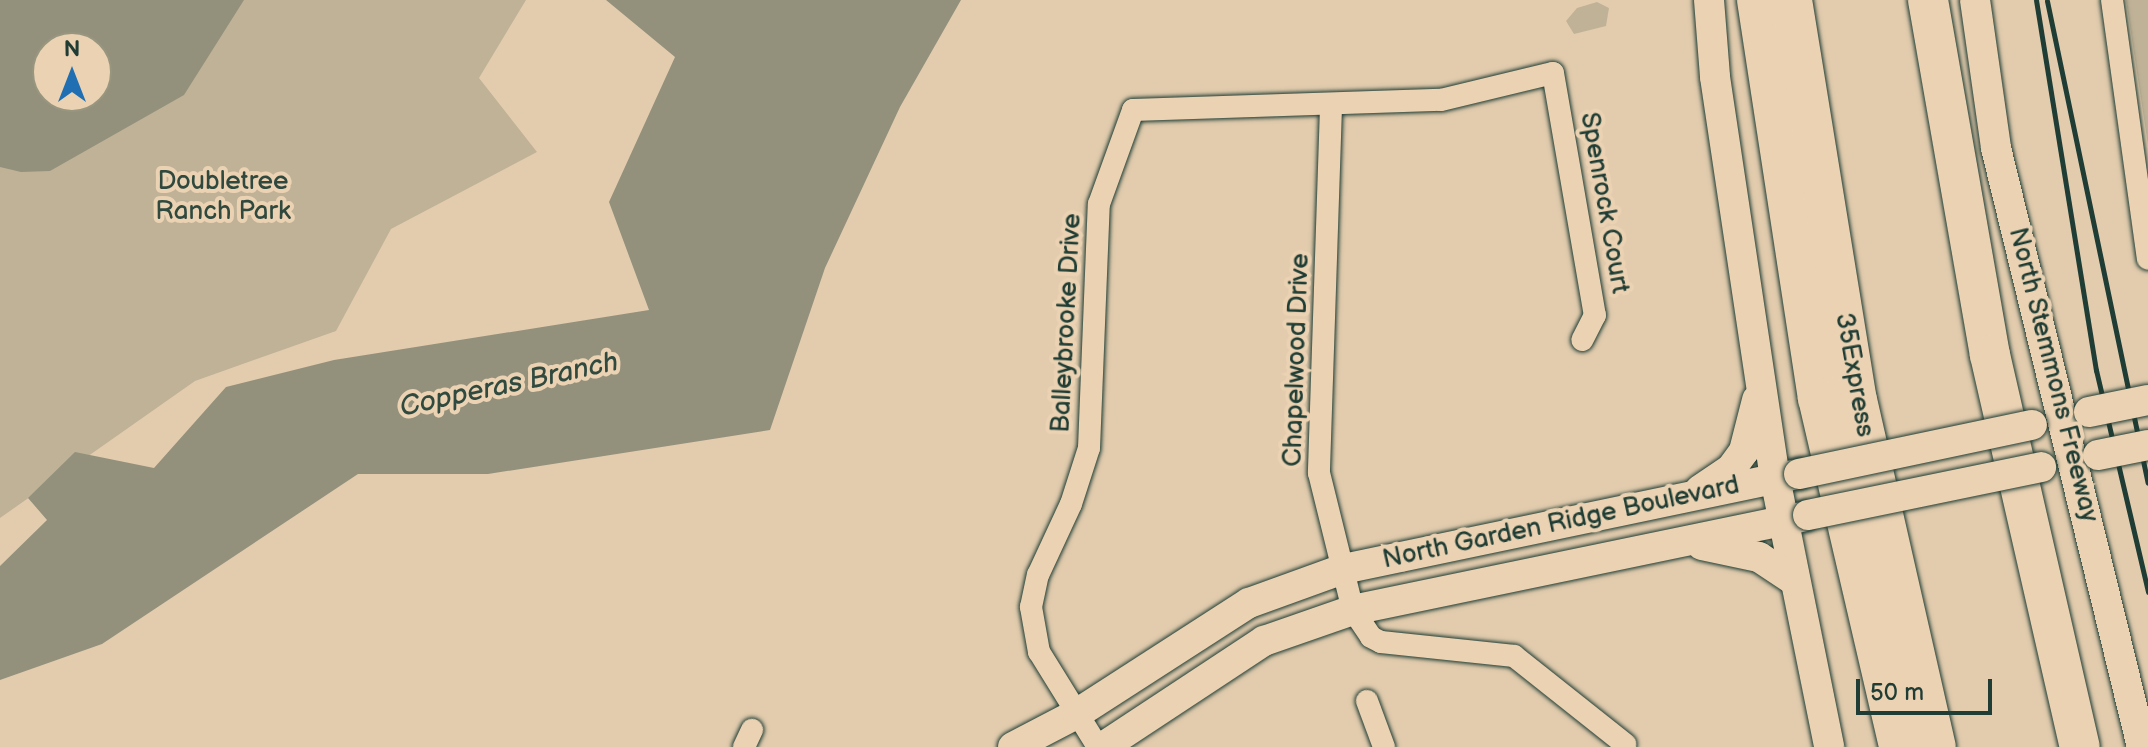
<!DOCTYPE html>
<style>
body{margin:0}
#map{position:relative;width:2148px;height:747px;overflow:hidden;background:#e3ccae;font-family:"Balsamiq Sans",sans-serif}
div>[style]{position:absolute}
.green>*{inset:0;background:#bfb297}
.water>*{inset:0;background:#93917c}
.roads{filter:drop-shadow(0 0 2px #1f3d34) drop-shadow(0 0 2px #1f3d34)}
.street>*{height:22px;margin:-11px;padding:0 11px;transform-origin:11px;border-radius:11px;background:#ebd2b3}
.secondary>*{height:30px;margin:-15px;padding:0 15px;transform-origin:15px;border-radius:15px;background:#ebd2b3}
.highway>*{height:40px;margin:-20px;padding:0 20px;transform-origin:20px;border-radius:20px;background:#ebd2b3}
.rail>*{height:5px;margin:-2.5px;padding:0 2.5px;transform-origin:2.5px;border-radius:2.5px;background:#1f3d34}
.bridges{filter:drop-shadow(0 0 2px #1f3d34) drop-shadow(0 0 2px #1f3d34)}
.secondary-bridge>*{height:30px;margin:-15px;padding:0 15px;transform-origin:15px;border-radius:15px;background:#ebd2b3}
span{translate:-50% -50%;white-space:nowrap;text-align:center;line-height:1.15;-webkit-text-stroke:8px #ebd2b3;paint-order:stroke}
.park-label{font-size:26px;color:#2f493e}
.street-label{font-size:26px;color:#1f3d34}
.water-label{font-size:28px;color:#304a3f;font-style:italic}
.north{position:absolute;left:32px;top:32px;width:80px;height:80px;box-sizing:border-box;background:#ebd2b3;border:2px solid #999680;border-radius:50%;rotate:0deg;font-size:22px;font-weight:700;line-height:32px;text-align:center;color:#1f3d34}
.north::after{content:'';display:block;margin:auto;width:28px;height:36px;background:#1f6fb2;clip-path:polygon(50% 0,100% 100%,50% 72%,0 100%)}
.scale{position:absolute;left:1856px;top:679px;width:136px;height:36px;box-sizing:border-box;border:4px solid #1f3d34;border-top:0;padding-left:10px;font-size:24px;line-height:28px;white-space:nowrap;color:#1f3d34;-webkit-text-stroke:6px #ebd2b3;paint-order:stroke}
</style>
<div id="map">
<div class="green">
<i style="clip-path:polygon(evenodd,0 0,526px 0,479px 78px,537px 152px,391px 229px,336px 331px,195px 381px,0 518px,0 0,48px 48px,96px 48px,96px 96px,48px 96px,48px 48px)"></i>
<i style="clip-path:polygon(2126px 0,2148px 0,2148px 145px)"></i>
<i style="clip-path:polygon(1597px 2px,1609px 8px,1606px 26px,1574px 34px,1566px 21px,1577px 8px)"></i>
</div>
<div class="water">
<i style="clip-path:polygon(evenodd,0 0,244px 0,184px 95px,50px 171px,21px 172px,0 167px,0 0,96px 48px,96px 96px,48px 96px,48px 48px,96px 48px)"></i>
<i style="clip-path:polygon(606px 0,961px 0,900px 107px,825px 268px,770px 430px,488px 474px,358px 474px,102px 644px,0 680px,0 566px,47px 520px,28px 498px,75px 452px,154px 468px,226px 387px,334px 360px,649px 310px,609px 202px,675px 57px)"></i>
</div>
<div class="roads">
<div class="street">
<i style="left:2112px;top:0;width:261px;rotate:82.1deg"></i>
<i style="left:1331px;top:107px;width:366px;rotate:91.9deg"></i>
<i style="left:1319px;top:473px;width:141px;rotate:76.1deg"></i>
<i style="left:1353px;top:610px;width:32px;rotate:56deg"></i>
<i style="left:1371px;top:637px;width:11px;rotate:27deg"></i>
<i style="left:1381px;top:642px;width:134px;rotate:6deg"></i>
<i style="left:1514px;top:656px;width:142px;rotate:38.4deg"></i>
<i style="left:1367px;top:701px;width:49px;rotate:69.7deg"></i>
<i style="left:744px;top:747px;width:19px;rotate:-65deg"></i>
<i style="left:1098px;top:747px;width:112px;rotate:-121.8deg"></i>
<i style="left:1039px;top:652px;width:46px;rotate:-100.1deg"></i>
<i style="left:1031px;top:607px;width:33px;rotate:-78deg"></i>
<i style="left:1038px;top:575px;width:78px;rotate:-65.1deg"></i>
<i style="left:1071px;top:504px;width:59px;rotate:-72.2deg"></i>
<i style="left:1089px;top:448px;width:244px;rotate:-87.7deg"></i>
<i style="left:1099px;top:204px;width:100px;rotate:-70.1deg"></i>
<i style="left:1133px;top:110px;width:308px;rotate:-1.9deg"></i>
<i style="left:1441px;top:100px;width:115px;rotate:-13.6deg"></i>
<i style="left:1553px;top:73px;width:246px;rotate:80.2deg"></i>
<i style="left:1595px;top:315px;width:28px;rotate:117deg"></i>
</div>
<div class="secondary">
<i style="left:1709px;top:0;width:77px;rotate:85.5deg"></i>
<i style="left:1715px;top:77px;width:405px;rotate:81.5deg"></i>
<i style="left:1775px;top:478px;width:274px;rotate:78.6deg"></i>
<i style="left:1975px;top:0;width:149px;rotate:81.9deg"></i>
<i style="left:1996px;top:148px;width:617px;rotate:76.3deg"></i>
<i style="left:1700px;top:490px;width:37px;rotate:-34deg"></i>
<i style="left:1731px;top:469px;width:22px;rotate:-54deg"></i>
<i style="left:1744px;top:451px;width:53px;rotate:-75.7deg"></i>
<i style="left:1702px;top:545px;width:58px;rotate:11.9deg"></i>
<i style="left:1759px;top:557px;width:43px;rotate:33.7deg"></i>
<i style="left:1013px;top:747px;width:73px;rotate:-27.6deg"></i>
<i style="left:1078px;top:713px;width:203px;rotate:-32.8deg"></i>
<i style="left:1249px;top:603px;width:100px;rotate:-19.9deg"></i>
<i style="left:1343px;top:569px;width:466px;rotate:-11.8deg"></i>
<i style="left:1103px;top:747px;width:193px;rotate:-33.4deg"></i>
<i style="left:1264px;top:641px;width:94px;rotate:-19.2deg"></i>
<i style="left:1353px;top:610px;width:460px;rotate:-11.7deg"></i>
</div>
<div class="highway">
<i style="left:1757px;top:0;width:403px;rotate:81.3deg"></i>
<i style="left:1818px;top:398px;width:358px;rotate:76.9deg"></i>
<i style="left:1792px;top:0;width:405px;rotate:80.8deg"></i>
<i style="left:1857px;top:400px;width:356px;rotate:77.2deg"></i>
<i style="left:1928px;top:0;width:360px;rotate:80.1deg"></i>
<i style="left:1990px;top:355px;width:402px;rotate:77.1deg"></i>
</div>
</div>
<div class="rail">
<i style="left:2036px;top:0;width:375px;rotate:80.8deg"></i>
<i style="left:2096px;top:370px;width:228px;rotate:76.8deg"></i>
<i style="left:2047px;top:1px;width:492px;rotate:78.2deg"></i>
</div>
<div class="bridges">
<div class="secondary-bridge">
<i style="left:2089px;top:412px;width:60px;rotate:-11.5deg"></i>
<i style="left:2098px;top:455px;width:51px;rotate:-11.3deg"></i>
<i style="left:1799px;top:474px;width:238px;rotate:-11.9deg"></i>
<i style="left:1808px;top:515px;width:238px;rotate:-11.6deg"></i>
</div>
</div>
<div class="park-label">
<span style="left:223px;top:197px">Doubletree<br>Ranch Park</span>
</div>
<div class="street-label">
<span style="left:1604px;top:203px;rotate:80deg">Spenrock Court</span>
<span style="left:1067px;top:323px;rotate:-87deg">Balleybrooke Drive</span>
<span style="left:1297px;top:360px;rotate:-88deg">Chapelwood Drive</span>
<span style="left:1854px;top:375px;rotate:80deg">35Express</span>
<span style="left:2053px;top:375px;rotate:76deg">North Stemmons Freeway</span>
<span style="left:1561px;top:523px;rotate:-12deg">North Garden Ridge Boulevard</span>
</div>
<div class="water-label">
<span style="left:509px;top:385px;rotate:-12deg">Copperas Branch</span>
</div>
<div class="north">N</div>
<div class="scale">50 m</div>
</div>
